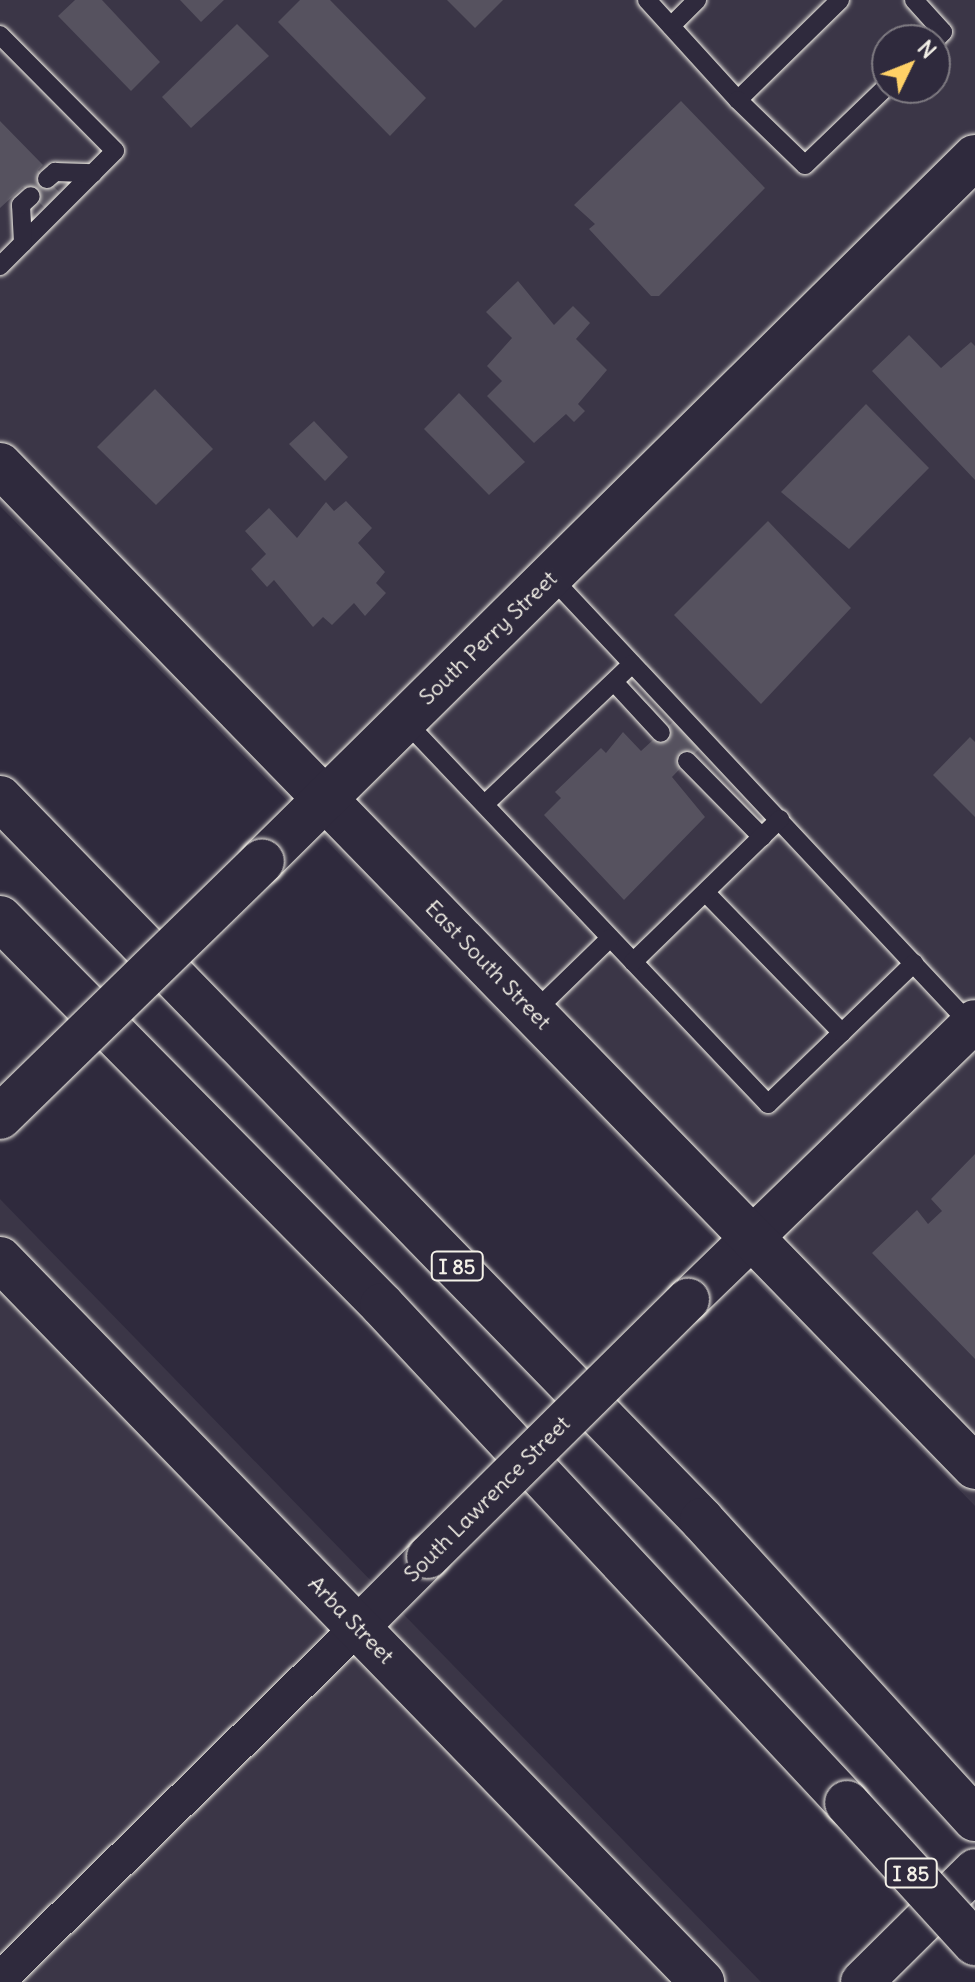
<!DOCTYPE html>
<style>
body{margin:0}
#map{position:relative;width:975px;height:1982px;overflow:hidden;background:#2f2a3d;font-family:Delius,sans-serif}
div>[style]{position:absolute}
.built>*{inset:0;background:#3b3647}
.building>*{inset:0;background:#56525f}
.roads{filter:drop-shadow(0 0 2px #f4f1e8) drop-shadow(0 0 2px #f4f1e8)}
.service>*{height:18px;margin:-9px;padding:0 9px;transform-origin:9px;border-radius:9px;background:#2f2a3d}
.minor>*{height:34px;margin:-17px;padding:0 17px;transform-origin:17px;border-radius:17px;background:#2f2a3d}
.tertiary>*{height:42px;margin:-21px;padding:0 21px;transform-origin:21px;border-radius:21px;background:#2f2a3d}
.secondary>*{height:44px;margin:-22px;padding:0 22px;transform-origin:22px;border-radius:22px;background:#2f2a3d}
.motorway>*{height:44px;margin:-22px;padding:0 22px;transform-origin:22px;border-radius:22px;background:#2f2a3d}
.bridges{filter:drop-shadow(0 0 2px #f4f1e8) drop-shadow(0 0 2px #f4f1e8)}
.tertiary-bridge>*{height:42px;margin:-21px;padding:0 21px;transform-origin:21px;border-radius:21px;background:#2f2a3d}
.secondary-bridge>*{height:44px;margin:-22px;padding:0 22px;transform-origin:22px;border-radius:22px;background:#2f2a3d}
.motorway-bridge>*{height:44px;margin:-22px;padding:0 22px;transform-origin:22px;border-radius:22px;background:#2f2a3d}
span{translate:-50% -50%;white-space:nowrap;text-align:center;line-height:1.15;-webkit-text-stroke:7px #2f2a3d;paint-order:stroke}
.shield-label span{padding:2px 6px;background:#2f2a3d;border:2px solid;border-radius:6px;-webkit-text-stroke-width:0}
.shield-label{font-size:20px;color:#f4f1e8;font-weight:700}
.street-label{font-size:22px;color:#f4f1e8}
.north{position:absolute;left:871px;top:24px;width:80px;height:80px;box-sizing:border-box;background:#2f2a3d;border:2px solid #7e7a81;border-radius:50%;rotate:47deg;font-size:22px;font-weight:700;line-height:32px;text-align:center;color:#f4f1e8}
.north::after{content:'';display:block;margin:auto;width:28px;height:36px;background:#ffd166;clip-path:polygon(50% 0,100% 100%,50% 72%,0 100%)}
</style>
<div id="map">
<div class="built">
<i style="clip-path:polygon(evenodd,0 0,975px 0,975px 1506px,0 506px,0 0,887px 40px,935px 40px,935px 88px,887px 88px,887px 40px)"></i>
<i style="clip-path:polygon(0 1199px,761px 1982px,0 1982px)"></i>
</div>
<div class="building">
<i style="clip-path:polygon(75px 0,102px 0,160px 62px,131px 91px,58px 16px)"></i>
<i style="clip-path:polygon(180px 0,224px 0,201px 22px)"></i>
<i style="clip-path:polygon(300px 0,330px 0,426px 98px,390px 136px,278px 22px)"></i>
<i style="clip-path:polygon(447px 0,503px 0,475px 28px)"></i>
<i style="clip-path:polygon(237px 24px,269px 56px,191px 128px,162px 97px)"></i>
<i style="clip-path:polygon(681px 101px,765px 188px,659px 296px,651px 296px,589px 229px,595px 224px,574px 205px)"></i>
<i style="clip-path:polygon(0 121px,43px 165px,38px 170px,60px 193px,45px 208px,23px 187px,0 208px)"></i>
<i style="clip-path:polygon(518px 281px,554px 325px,573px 306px,590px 323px,576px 339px,607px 370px,578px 404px,585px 411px,574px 422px,566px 414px,534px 443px,487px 396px,502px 381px,487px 366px,512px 338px,486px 312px)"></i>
<i style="clip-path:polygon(909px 335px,941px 368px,971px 342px,975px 346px,975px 480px,872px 371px)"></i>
<i style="clip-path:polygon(155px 389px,213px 449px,156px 505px,97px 447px)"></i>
<i style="clip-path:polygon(459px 393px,525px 462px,489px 495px,424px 429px)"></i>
<i style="clip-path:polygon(866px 404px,929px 468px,849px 549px,781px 492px)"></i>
<i style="clip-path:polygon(314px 421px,348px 457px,325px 481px,289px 444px)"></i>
<i style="clip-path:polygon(346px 501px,372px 528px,358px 543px,385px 572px,376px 583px,386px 593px,365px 616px,354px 603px,332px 625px,323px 617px,313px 627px,274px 580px,267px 587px,251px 569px,266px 554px,245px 531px,269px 508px,297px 538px,326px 502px,334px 511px)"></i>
<i style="clip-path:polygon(768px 521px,851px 608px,761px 704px,674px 615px)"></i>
<i style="clip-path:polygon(678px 717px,703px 745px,672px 777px,705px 817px,624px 900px,544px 815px,561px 798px,555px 792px,601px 748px,606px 753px,623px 732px,641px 751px)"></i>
<i style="clip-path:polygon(970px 737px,975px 742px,975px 817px,933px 775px)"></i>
<i style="clip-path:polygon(975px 1154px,975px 1359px,872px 1253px,917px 1210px,928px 1224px,942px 1211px,931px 1199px)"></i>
</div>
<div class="roads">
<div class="service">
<i style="left:647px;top:0;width:135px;rotate:47.7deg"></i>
<i style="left:840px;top:0;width:143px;rotate:135.6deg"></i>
<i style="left:738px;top:100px;width:93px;rotate:44.1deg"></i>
<i style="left:805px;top:165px;width:114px;rotate:-43.9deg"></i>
<i style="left:914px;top:0;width:43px;rotate:47.8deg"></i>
<i style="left:943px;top:32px;width:11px;rotate:135deg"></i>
<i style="left:671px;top:26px;width:37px;rotate:-45deg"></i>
<i style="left:0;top:35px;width:163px;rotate:45.2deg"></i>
<i style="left:115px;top:151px;width:163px;rotate:135deg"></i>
<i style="left:47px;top:179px;width:11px;rotate:-41deg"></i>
<i style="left:55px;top:172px;width:38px;rotate:2deg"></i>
<i style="left:23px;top:243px;width:38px;rotate:-93deg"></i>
<i style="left:21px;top:205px;width:13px;rotate:-42deg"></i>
<i style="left:551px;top:577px;width:614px;rotate:46.85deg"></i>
<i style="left:614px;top:682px;width:69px;rotate:47.3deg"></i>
<i style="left:404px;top:720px;width:529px;rotate:46.53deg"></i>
<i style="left:768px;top:1104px;width:203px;rotate:-44deg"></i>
<i style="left:687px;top:761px;width:107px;rotate:45.4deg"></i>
<i style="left:485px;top:804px;width:203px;rotate:-43.6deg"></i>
<i style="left:706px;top:893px;width:195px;rotate:45.8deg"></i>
<i style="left:633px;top:962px;width:205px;rotate:-44.2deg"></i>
<i style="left:534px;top:1012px;width:106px;rotate:-44.2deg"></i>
</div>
<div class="minor">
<i style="left:0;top:1979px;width:502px;rotate:-44.52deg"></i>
</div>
<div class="tertiary">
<i style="left:688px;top:1300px;width:400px;rotate:-44.2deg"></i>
<i style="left:358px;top:1627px;width:99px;rotate:-45deg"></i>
<i style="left:862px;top:1982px;width:159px;rotate:-44.7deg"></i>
</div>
<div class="secondary">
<i style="left:0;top:465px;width:1398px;rotate:45.78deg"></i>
<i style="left:262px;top:861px;width:1002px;rotate:-44.64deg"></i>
<i style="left:0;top:1259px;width:1008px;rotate:45.84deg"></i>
</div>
<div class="motorway">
<i style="left:0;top:798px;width:1007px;rotate:45.8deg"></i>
<i style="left:702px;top:1520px;width:405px;rotate:47.6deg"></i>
<i style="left:0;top:918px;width:544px;rotate:45.37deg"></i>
<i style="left:382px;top:1305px;width:681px;rotate:46.96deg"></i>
</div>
</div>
<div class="bridges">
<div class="tertiary-bridge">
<i style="left:428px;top:1557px;width:366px;rotate:-44.7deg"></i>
</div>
<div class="secondary-bridge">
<i style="left:0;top:1117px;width:366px;rotate:-44.3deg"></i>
</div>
<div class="motorway-bridge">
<i style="left:847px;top:1803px;width:190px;rotate:47.6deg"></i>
</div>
</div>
<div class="shield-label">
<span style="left:457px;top:1266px">I 85</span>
<span style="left:911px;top:1873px">I 85</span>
</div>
<div class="street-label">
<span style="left:488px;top:638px;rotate:-44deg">South Perry Street</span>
<span style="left:488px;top:965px;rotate:46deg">East South Street</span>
<span style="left:487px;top:1499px;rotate:-45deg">South Lawrence Street</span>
<span style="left:351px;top:1620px;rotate:46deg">Arba Street</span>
</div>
<div class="north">N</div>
</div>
